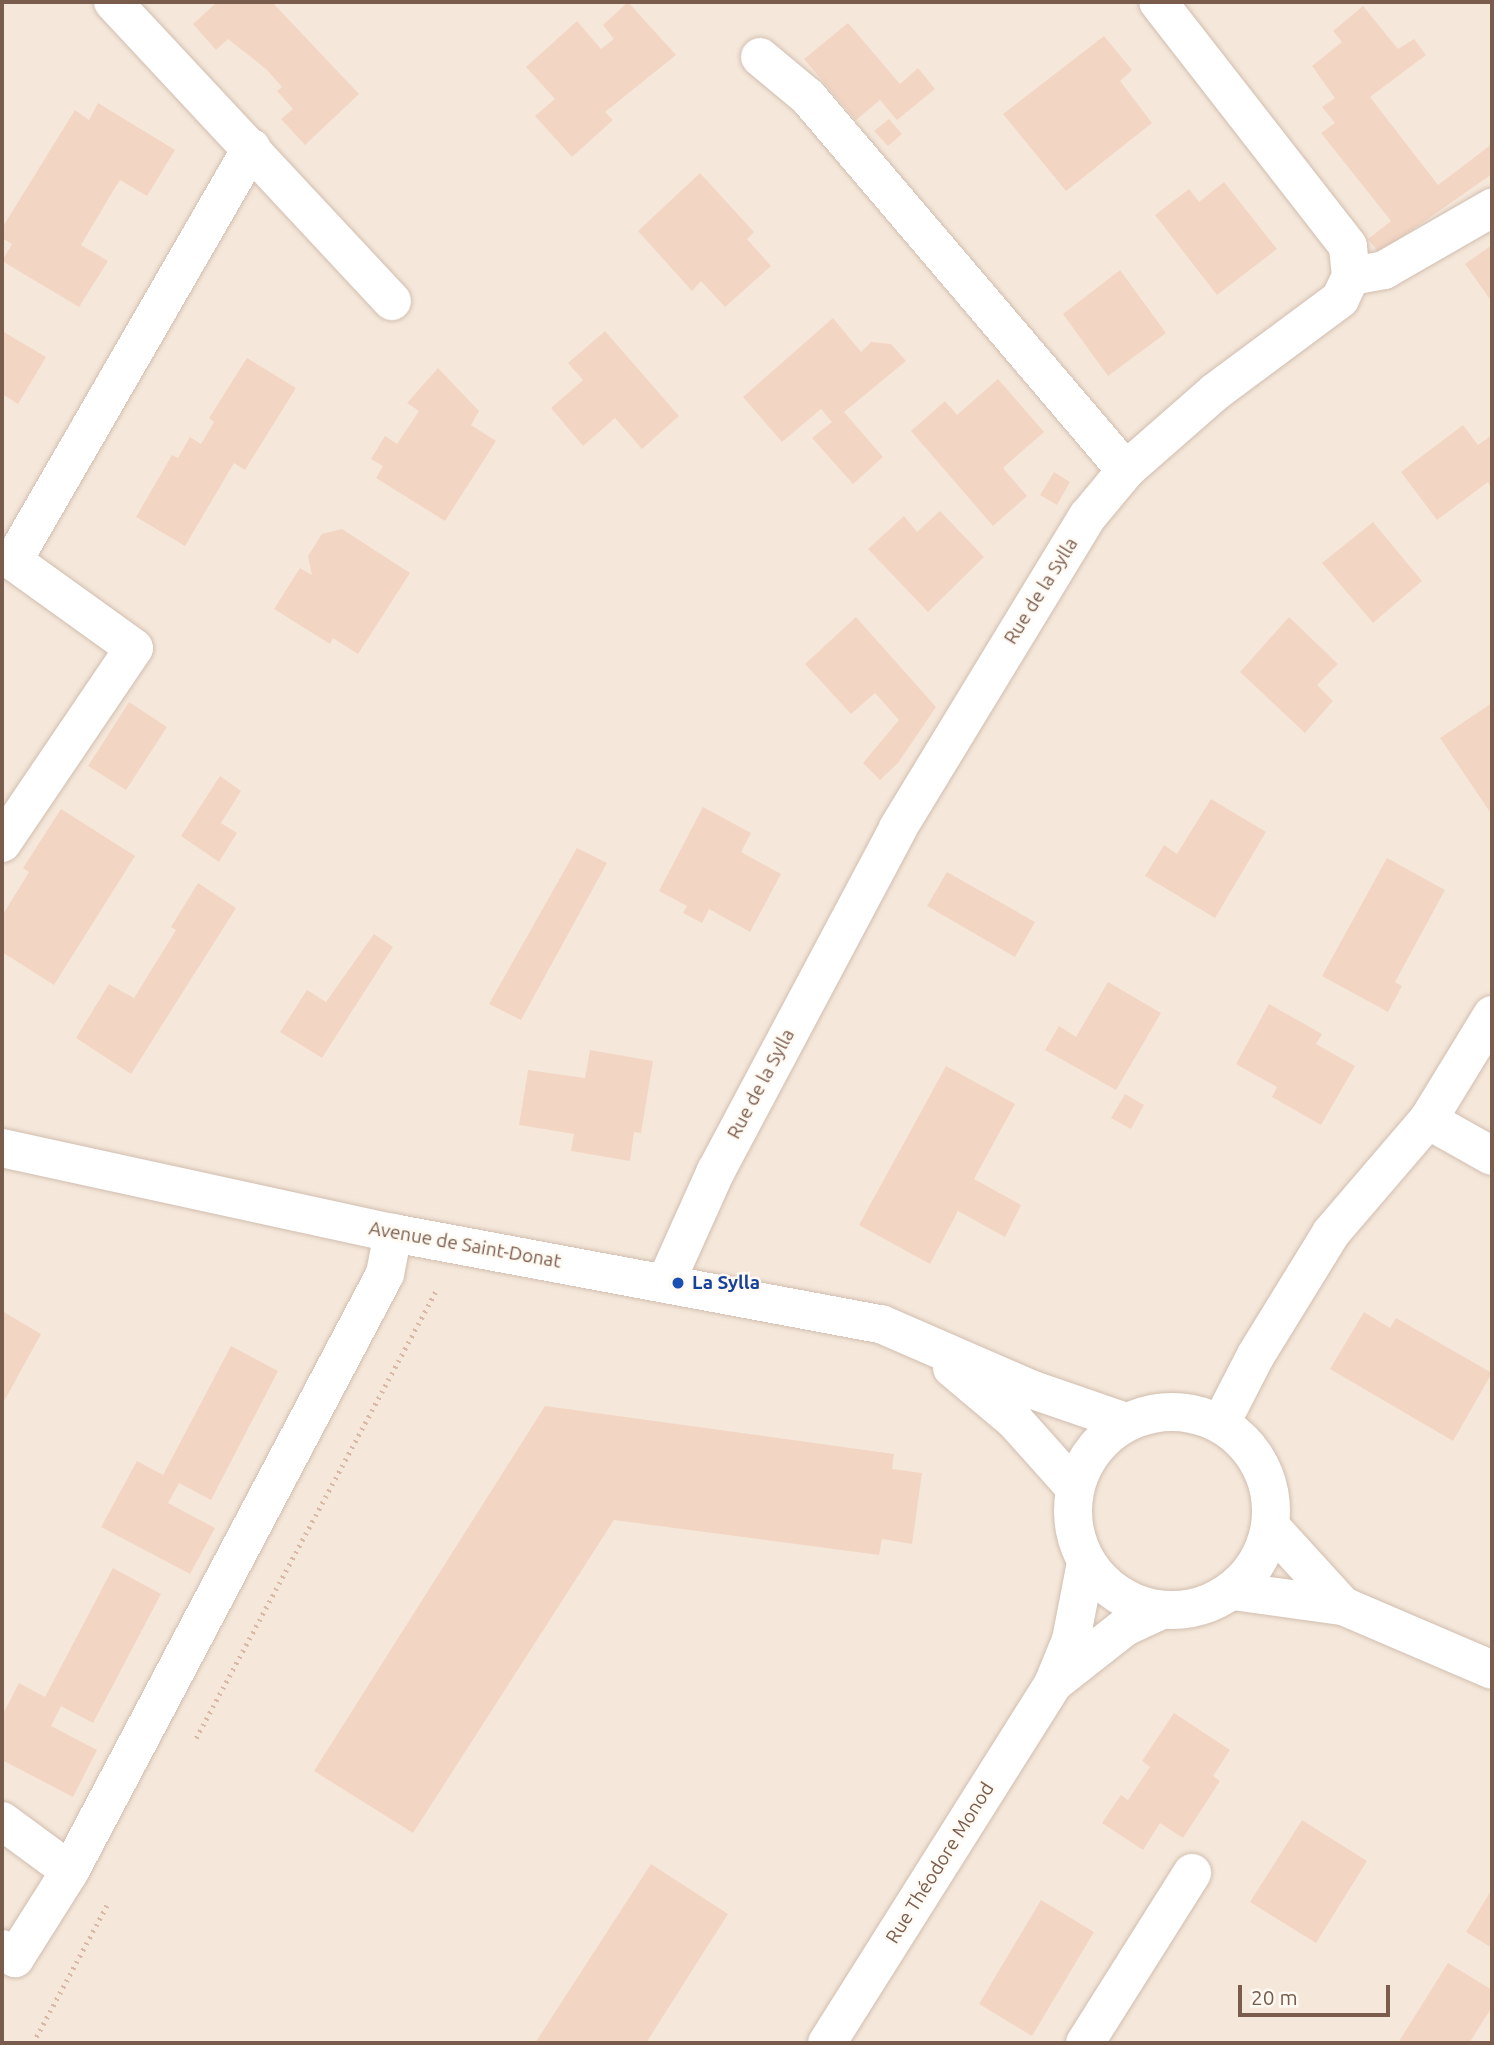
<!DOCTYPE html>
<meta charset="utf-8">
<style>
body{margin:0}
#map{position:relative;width:1494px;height:2045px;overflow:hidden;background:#fdf6ec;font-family:Ubuntu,sans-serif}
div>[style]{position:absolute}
.residential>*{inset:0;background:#f5e8da}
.building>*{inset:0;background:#f3d5c3}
.path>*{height:4.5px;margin-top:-2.25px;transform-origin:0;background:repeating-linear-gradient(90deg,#d9b8a5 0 2px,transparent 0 7px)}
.roads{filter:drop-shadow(0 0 2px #d1beb0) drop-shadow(0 0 2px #d1beb0)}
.minor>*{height:38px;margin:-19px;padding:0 19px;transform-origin:19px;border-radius:19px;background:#fff}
.secondary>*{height:38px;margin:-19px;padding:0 19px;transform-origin:19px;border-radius:19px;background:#fff}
.secondary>.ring{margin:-19px;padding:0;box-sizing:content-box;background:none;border:38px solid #fff;border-radius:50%}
.dots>*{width:19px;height:19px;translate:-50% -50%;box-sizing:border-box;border:4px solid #fffaf3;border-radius:50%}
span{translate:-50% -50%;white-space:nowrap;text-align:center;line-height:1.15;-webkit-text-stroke:5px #fffaf3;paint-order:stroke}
.street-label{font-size:19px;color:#7a5c4d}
.transit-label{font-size:19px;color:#164399;font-weight:700}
.left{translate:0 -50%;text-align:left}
.frame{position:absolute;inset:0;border:4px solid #7a5c4d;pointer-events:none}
.scale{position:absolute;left:1238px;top:1985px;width:152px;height:32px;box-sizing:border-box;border:4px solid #7a5c4d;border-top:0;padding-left:9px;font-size:21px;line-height:24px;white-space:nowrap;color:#7a5c4d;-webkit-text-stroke:5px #fffaf3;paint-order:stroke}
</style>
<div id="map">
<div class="residential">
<i style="clip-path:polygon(2px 2px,1492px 2px,1492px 2043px,2px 2043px)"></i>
</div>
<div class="building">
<i style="clip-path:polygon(217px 2px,272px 2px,359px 94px,305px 145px,281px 119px,293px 109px,277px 91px,282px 87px,266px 69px,228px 39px,216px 50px,193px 24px)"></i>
<i style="clip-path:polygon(628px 2px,676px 55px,605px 112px,613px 120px,572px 157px,535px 116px,555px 99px,526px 67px,577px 21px,601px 49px,614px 39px,603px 25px)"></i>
<i style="clip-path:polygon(1363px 6px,1398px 49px,1414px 39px,1426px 55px,1370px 97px,1438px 185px,1492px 144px,1492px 174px,1379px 253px,1368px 239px,1391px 221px,1321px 133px,1335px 123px,1322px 107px,1335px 98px,1312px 66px,1342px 42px,1333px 31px)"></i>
<i style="clip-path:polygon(848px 23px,900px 84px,918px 68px,935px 89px,897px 120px,880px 100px,856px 120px,804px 59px)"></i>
<i style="clip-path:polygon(1104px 36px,1132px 70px,1120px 81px,1152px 123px,1066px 191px,1003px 114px)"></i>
<i style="clip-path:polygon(98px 103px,175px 150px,147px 196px,120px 180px,113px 191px,81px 245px,108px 261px,79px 307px,2px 261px,12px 244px,2px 238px,2px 228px,75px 110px,89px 120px)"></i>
<i style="clip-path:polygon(889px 119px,902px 134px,888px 146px,874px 131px)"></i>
<i style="clip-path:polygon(700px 173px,754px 232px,747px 239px,771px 266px,725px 307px,701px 281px,692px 291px,638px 231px)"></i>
<i style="clip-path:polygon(1224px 182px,1277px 249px,1217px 295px,1155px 215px,1189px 189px,1199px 202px)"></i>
<i style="clip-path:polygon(1492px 245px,1492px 302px,1465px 264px)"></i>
<i style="clip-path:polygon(1120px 270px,1166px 333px,1108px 376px,1063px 314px)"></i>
<i style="clip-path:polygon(833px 318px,861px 352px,871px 342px,891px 344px,906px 361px,844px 412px,883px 457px,853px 484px,812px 438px,832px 422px,821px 409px,782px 442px,743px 397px)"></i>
<i style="clip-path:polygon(2px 331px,46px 357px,18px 404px,2px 394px)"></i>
<i style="clip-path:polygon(605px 331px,679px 416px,642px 449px,615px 418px,583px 446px,551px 408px,583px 380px,568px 363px)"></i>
<i style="clip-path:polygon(247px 358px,296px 388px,245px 470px,234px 463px,185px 546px,136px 517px,172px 455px,178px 458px,190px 437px,201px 444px,214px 422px,209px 418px)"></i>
<i style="clip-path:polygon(438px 368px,479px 411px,471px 425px,496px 441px,445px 521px,376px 478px,383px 466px,371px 459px,385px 436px,397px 444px,419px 411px,407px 403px)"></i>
<i style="clip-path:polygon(998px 379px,1044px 432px,1003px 468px,1027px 496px,993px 526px,911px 431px,945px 401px,957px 415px)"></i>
<i style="clip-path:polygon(1463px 425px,1478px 445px,1492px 435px,1492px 488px,1488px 482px,1437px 520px,1401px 472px)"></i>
<i style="clip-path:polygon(1054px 472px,1070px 482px,1057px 505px,1040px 495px)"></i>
<i style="clip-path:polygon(940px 511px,984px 557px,928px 612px,868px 549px,904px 516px,917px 532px)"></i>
<i style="clip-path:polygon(1373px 522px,1422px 581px,1373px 623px,1322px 563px)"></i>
<i style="clip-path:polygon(342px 529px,410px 573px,358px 654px,333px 638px,330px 644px,274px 609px,300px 568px,312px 575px,308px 556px,322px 534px)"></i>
<i style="clip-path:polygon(856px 617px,936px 707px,898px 763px,880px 780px,863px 763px,899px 720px,875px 693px,851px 714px,805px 664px)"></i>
<i style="clip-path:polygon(1289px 617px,1338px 664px,1317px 685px,1333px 701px,1305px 733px,1240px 672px)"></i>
<i style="clip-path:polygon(129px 702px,167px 727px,126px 790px,88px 766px)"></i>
<i style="clip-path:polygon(1492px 703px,1492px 811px,1490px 812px,1440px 738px)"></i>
<i style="clip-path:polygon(220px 776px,241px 791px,221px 823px,237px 833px,219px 862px,181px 836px)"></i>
<i style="clip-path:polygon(1211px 799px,1266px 832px,1215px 918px,1145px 876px,1164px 845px,1177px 854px)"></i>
<i style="clip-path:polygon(703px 807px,751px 833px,741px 852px,781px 874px,750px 932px,709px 909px,702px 923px,683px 913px,687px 906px,659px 891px)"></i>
<i style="clip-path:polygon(61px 809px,135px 856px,54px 985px,2px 952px,2px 916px,29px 872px,23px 868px)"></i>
<i style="clip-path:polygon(577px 848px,607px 863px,521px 1020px,489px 1004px)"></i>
<i style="clip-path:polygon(1387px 858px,1445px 890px,1395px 982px,1402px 986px,1388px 1012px,1322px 976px)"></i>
<i style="clip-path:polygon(947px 872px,1035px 922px,1015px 957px,927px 906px)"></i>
<i style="clip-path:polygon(198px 883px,236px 908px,131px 1074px,76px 1038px,109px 984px,134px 998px,176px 930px,171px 927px)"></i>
<i style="clip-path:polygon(374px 934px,393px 947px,322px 1058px,280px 1032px,307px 990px,326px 1002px)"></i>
<i style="clip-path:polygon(1108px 982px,1161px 1013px,1116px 1090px,1045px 1050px,1059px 1026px,1076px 1037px)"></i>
<i style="clip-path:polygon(1269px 1004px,1322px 1034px,1316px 1044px,1355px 1066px,1321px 1125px,1272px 1097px,1277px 1087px,1236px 1064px)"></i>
<i style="clip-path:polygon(590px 1050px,653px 1061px,641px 1133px,634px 1132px,630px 1161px,571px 1151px,574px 1134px,519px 1125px,528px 1070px,585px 1078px)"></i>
<i style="clip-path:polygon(946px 1066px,1015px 1104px,974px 1179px,1021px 1205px,1005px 1237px,958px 1211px,930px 1264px,859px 1225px)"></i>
<i style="clip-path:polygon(1125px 1094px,1144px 1105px,1131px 1129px,1111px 1118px)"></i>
<i style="clip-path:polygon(2px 1311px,41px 1334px,2px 1405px)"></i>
<i style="clip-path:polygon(1364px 1312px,1390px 1328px,1396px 1318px,1492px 1373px,1453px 1441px,1330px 1369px)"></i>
<i style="clip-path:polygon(231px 1346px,278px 1371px,211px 1500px,179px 1483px,168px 1503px,215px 1528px,190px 1574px,101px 1527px,137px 1461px,163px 1475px)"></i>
<i style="clip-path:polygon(545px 1406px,894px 1454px,892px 1469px,922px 1473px,912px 1544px,882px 1539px,879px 1555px,614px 1520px,413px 1833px,314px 1771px)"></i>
<i style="clip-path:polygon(113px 1568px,161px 1594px,93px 1723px,61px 1706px,51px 1726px,97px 1750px,73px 1797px,2px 1760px,2px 1716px,19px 1683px,45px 1697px)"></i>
<i style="clip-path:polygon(1174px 1713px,1230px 1750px,1213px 1776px,1220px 1781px,1183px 1838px,1160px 1823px,1143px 1850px,1102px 1823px,1121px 1795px,1128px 1800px,1150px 1767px,1142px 1761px)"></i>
<i style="clip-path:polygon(1302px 1820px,1367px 1861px,1316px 1943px,1250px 1902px)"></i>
<i style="clip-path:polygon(651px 1864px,728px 1914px,646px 2043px,535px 2043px)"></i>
<i style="clip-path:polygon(1492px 1889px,1492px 1948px,1466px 1932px)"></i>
<i style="clip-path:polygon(1041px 1900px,1094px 1932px,1032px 2036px,979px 2004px)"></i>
<i style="clip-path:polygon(1448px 1963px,1492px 1990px,1492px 2007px,1473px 2037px,1469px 2043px,1398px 2043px)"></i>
</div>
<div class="path">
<i style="left:196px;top:1738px;width:510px;rotate:-61.78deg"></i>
<i style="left:33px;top:2043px;width:159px;rotate:-61.8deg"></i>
</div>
<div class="roads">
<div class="minor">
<i style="left:113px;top:2px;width:409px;rotate:47deg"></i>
<i style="left:760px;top:57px;width:62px;rotate:39.8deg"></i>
<i style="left:808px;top:97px;width:490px;rotate:49.6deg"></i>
<i style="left:1351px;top:276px;width:34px;rotate:-10deg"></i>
<i style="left:1384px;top:270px;width:125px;rotate:-29.9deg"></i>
<i style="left:2px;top:843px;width:235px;rotate:-55.9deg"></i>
<i style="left:134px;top:648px;width:149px;rotate:-144.3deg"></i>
<i style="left:13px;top:561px;width:477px;rotate:-60deg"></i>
<i style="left:1428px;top:1120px;width:73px;rotate:29.4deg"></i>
<i style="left:666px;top:1282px;width:122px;rotate:-65.8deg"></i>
<i style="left:716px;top:1171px;width:388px;rotate:-62deg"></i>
<i style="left:898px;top:828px;width:365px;rotate:-58.7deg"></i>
<i style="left:1088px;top:516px;width:60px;rotate:-50.4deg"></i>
<i style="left:1126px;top:470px;width:118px;rotate:-41.2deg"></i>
<i style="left:1215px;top:392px;width:156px;rotate:-36.6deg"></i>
<i style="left:1340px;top:299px;width:25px;rotate:-64deg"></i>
<i style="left:1351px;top:276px;width:30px;rotate:-96deg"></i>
<i style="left:1348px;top:246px;width:309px;rotate:-127.9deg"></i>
<i style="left:1221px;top:1423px;width:76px;rotate:-62.8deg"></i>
<i style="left:1256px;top:1355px;width:143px;rotate:-58.4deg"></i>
<i style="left:1331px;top:1233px;width:149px;rotate:-49.4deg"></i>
<i style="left:1428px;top:1120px;width:123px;rotate:-58.6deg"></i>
<i style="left:1055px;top:1682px;width:89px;rotate:-38.2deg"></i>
<i style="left:1125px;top:1627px;width:38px;rotate:-25deg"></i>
<i style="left:2px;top:1821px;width:84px;rotate:36.3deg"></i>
<i style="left:2px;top:1949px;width:16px;rotate:35deg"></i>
<i style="left:15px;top:1958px;width:103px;rotate:-57.7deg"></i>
<i style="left:70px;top:1871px;width:675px;rotate:-62.18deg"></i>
<i style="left:385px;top:1274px;width:42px;rotate:-79deg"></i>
<i style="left:827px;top:2043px;width:424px;rotate:-57.8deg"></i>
<i style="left:1053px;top:1684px;width:48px;rotate:-67.8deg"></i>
<i style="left:1071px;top:1640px;width:78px;rotate:-79deg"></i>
<i style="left:1085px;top:2043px;width:201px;rotate:-57.8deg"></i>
</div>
<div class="secondary">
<i style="left:2px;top:1148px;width:400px;rotate:12.3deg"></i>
<i style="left:393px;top:1233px;width:496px;rotate:10.6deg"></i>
<i style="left:881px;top:1324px;width:166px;rotate:23.5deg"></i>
<i style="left:1033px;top:1390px;width:98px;rotate:19deg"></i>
<i style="left:952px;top:1368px;width:82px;rotate:40.1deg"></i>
<i style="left:1015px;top:1421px;width:90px;rotate:48.2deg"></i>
<i class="ring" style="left:1073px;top:1412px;width:160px;height:160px"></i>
<i style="left:1271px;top:1527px;width:107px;rotate:47.7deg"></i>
<i style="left:1233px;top:1591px;width:111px;rotate:7.8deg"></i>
<i style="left:1343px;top:1606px;width:162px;rotate:23.2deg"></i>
</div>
</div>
<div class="dots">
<i style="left:678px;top:1283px;background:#1a4fb4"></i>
</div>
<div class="street-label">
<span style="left:1041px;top:591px;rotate:-58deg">Rue de la Sylla</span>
<span style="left:761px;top:1084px;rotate:-62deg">Rue de la Sylla</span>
<span style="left:465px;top:1245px;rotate:10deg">Avenue de Saint-Donat</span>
<span style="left:940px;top:1863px;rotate:-58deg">Rue Théodore Monod</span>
</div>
<div class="transit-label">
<span class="left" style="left:692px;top:1283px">La Sylla</span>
</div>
<div class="frame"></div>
<div class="scale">20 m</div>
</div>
